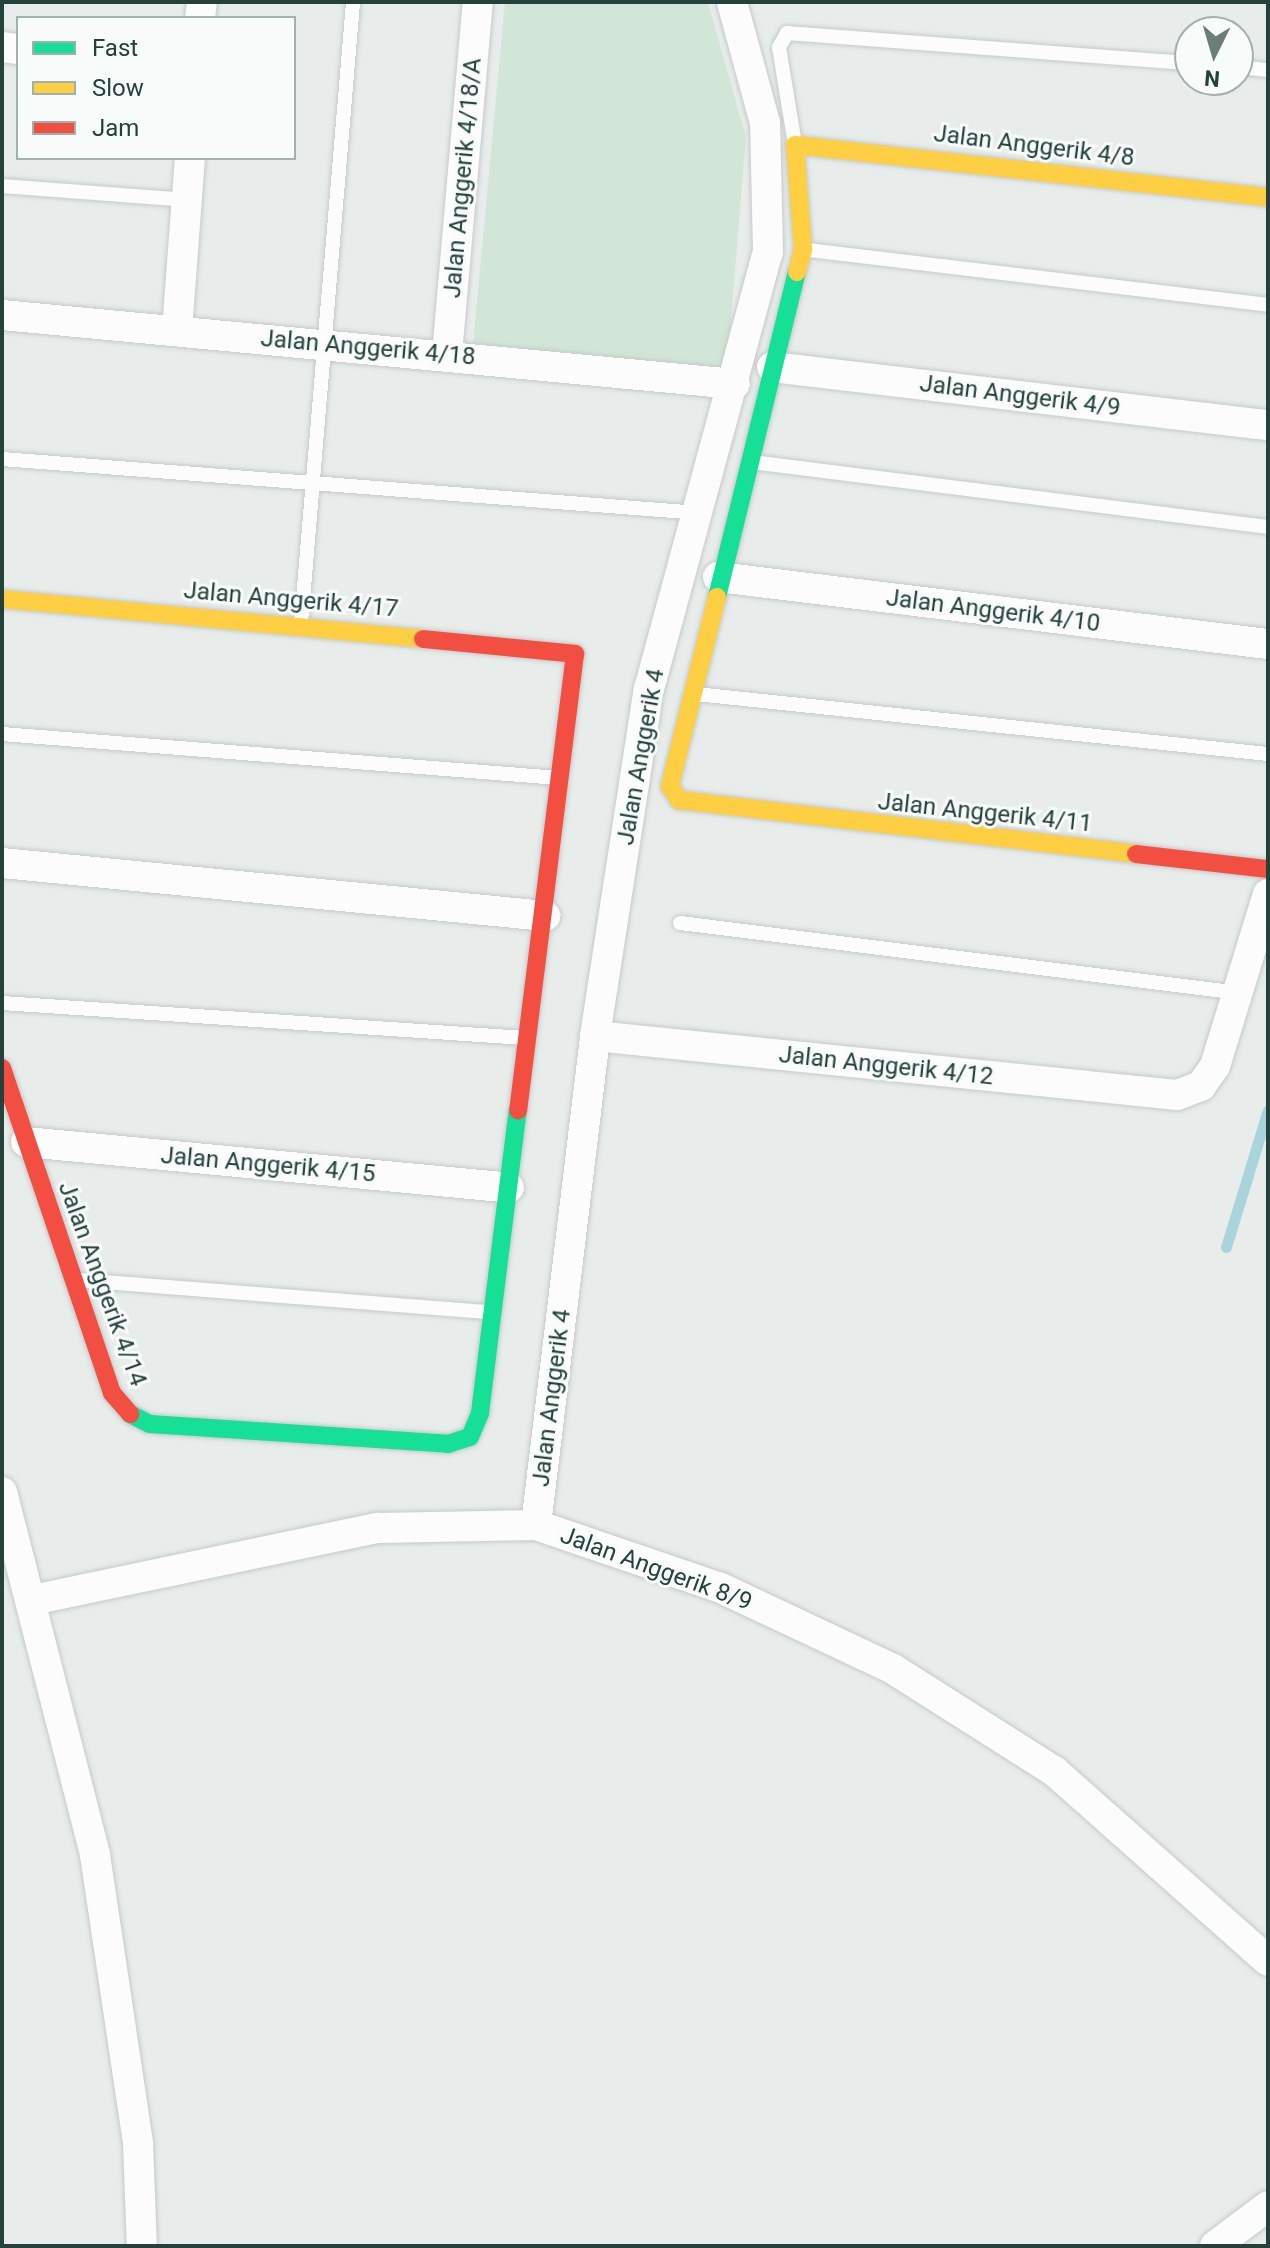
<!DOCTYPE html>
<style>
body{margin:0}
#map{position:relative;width:1270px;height:2248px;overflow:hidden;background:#e8edeb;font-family:Roboto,sans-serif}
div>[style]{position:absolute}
.green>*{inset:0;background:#d1e6d8}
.stream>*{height:11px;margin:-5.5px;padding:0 5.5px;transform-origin:5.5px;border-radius:5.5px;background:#a9d4db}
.roads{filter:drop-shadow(0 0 2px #c5cac8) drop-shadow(0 0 2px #c5cac8)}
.lane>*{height:14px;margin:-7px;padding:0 7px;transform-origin:7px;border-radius:7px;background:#fcfcfc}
.street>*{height:30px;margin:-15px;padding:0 15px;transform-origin:15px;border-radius:15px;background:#fcfcfc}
.fast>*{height:18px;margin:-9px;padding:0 9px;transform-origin:9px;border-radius:9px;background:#16e098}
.slow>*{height:18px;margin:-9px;padding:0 9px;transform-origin:9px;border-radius:9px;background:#ffcf43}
.jam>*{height:18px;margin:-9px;padding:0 9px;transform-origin:9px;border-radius:9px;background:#f24e42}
span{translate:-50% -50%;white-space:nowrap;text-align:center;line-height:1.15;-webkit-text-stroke:6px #f7fbf9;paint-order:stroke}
.street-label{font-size:24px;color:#24423a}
.frame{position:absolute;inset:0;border:4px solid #24423a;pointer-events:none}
.legend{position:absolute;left:16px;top:16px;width:280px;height:144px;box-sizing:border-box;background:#f7fbf9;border:2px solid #a3b1ad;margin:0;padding:10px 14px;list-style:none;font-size:24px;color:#24423a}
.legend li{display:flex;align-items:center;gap:16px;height:40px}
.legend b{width:40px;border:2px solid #a3b1ad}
.north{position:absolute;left:1174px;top:16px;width:80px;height:80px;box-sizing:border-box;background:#f7fbf9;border:2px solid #a3b1ad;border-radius:50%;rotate:185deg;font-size:22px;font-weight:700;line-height:32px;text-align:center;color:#24423a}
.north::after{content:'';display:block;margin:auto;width:28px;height:36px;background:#697e78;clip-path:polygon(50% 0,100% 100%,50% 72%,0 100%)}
</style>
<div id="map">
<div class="green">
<i style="clip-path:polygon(505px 2px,708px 2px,746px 137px,727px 368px,473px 344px)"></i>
</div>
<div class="stream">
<i style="left:1226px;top:1247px;width:143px;rotate:-73deg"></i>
</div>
<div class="roads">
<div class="lane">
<i style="left:1238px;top:67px;width:30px;rotate:6deg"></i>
<i style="left:795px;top:144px;width:98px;rotate:-99.4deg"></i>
<i style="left:779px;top:47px;width:16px;rotate:-60deg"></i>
<i style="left:787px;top:33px;width:404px;rotate:4.3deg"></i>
<i style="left:2px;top:186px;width:186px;rotate:4.3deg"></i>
<i style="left:808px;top:250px;width:463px;rotate:6.8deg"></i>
<i style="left:2px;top:459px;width:699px;rotate:4.43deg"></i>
<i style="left:752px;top:462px;width:520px;rotate:7.18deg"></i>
<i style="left:301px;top:623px;width:623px;rotate:-85.21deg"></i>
<i style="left:696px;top:694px;width:575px;rotate:5.99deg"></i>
<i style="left:2px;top:734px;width:558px;rotate:4.52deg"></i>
<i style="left:680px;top:923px;width:564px;rotate:7.13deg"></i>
<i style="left:2px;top:1003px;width:524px;rotate:3.83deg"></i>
<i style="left:79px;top:1280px;width:411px;rotate:4.5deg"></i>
</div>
<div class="street">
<i style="left:200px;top:18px;width:16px;rotate:-83deg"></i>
<i style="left:2px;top:47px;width:16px;rotate:7deg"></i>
<i style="left:2px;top:315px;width:736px;rotate:5.38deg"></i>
<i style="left:177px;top:330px;width:172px;rotate:-85.7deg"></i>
<i style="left:447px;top:354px;width:353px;rotate:-85deg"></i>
<i style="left:772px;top:367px;width:499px;rotate:6.7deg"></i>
<i style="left:718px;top:577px;width:554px;rotate:6.95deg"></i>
<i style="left:2px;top:863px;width:546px;rotate:5.57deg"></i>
<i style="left:595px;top:1036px;width:585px;rotate:5.79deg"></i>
<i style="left:1177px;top:1095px;width:26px;rotate:-21deg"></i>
<i style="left:1201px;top:1086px;width:24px;rotate:-55deg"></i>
<i style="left:1215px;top:1066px;width:180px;rotate:-72.9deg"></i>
<i style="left:26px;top:1142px;width:485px;rotate:5.4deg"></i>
<i style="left:2px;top:1492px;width:375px;rotate:75.6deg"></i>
<i style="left:95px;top:1855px;width:292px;rotate:81.5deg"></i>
<i style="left:138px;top:2144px;width:102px;rotate:87.8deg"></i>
<i style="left:536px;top:1525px;width:493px;rotate:-83.1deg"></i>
<i style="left:595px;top:1036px;width:351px;rotate:-81.2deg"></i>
<i style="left:649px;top:689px;width:453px;rotate:-74.8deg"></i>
<i style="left:768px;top:252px;width:129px;rotate:-91.3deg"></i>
<i style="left:765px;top:123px;width:125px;rotate:-105.3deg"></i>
<i style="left:32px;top:1600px;width:353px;rotate:-11.8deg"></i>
<i style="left:378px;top:1528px;width:158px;rotate:-1.1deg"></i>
<i style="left:536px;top:1525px;width:195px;rotate:18.8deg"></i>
<i style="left:721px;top:1588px;width:190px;rotate:25.2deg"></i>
<i style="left:893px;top:1669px;width:191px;rotate:32.4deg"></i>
<i style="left:1054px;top:1771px;width:286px;rotate:41.6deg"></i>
<i style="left:1215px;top:2246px;width:66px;rotate:-37deg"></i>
</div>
<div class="fast">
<i style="left:717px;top:597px;width:335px;rotate:-76.2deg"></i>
<i style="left:130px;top:1414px;width:22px;rotate:27deg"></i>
<i style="left:150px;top:1424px;width:299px;rotate:3.8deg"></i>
<i style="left:448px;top:1444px;width:23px;rotate:-18deg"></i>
<i style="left:470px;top:1437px;width:26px;rotate:-67deg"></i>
<i style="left:480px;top:1413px;width:305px;rotate:-82.9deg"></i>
</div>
<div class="slow">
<i style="left:797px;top:272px;width:24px;rotate:-75deg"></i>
<i style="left:803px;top:249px;width:104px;rotate:-94.4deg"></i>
<i style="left:795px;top:145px;width:476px;rotate:6.3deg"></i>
<i style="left:717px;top:597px;width:195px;rotate:104deg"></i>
<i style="left:670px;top:786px;width:17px;rotate:57deg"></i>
<i style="left:679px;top:800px;width:460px;rotate:6.7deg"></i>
<i style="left:2px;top:599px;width:423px;rotate:5.4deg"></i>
</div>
<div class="jam">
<i style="left:423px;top:639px;width:153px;rotate:5.6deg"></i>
<i style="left:575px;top:654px;width:460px;rotate:97.1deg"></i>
<i style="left:1136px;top:854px;width:133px;rotate:6.5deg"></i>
<i style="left:2px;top:1068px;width:343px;rotate:71.3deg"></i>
<i style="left:112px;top:1393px;width:28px;rotate:49deg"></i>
</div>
</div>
<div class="street-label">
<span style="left:1034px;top:146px;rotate:7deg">Jalan Anggerik 4/8</span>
<span style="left:463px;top:178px;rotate:-85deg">Jalan Anggerik 4/18/A</span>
<span style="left:368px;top:348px;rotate:5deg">Jalan Anggerik 4/18</span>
<span style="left:1020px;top:396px;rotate:7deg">Jalan Anggerik 4/9</span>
<span style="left:291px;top:600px;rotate:5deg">Jalan Anggerik 4/17</span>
<span style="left:993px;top:611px;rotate:7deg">Jalan Anggerik 4/10</span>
<span style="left:641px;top:757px;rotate:-80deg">Jalan Anggerik 4</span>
<span style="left:985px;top:813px;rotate:6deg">Jalan Anggerik 4/11</span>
<span style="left:886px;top:1066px;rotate:6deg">Jalan Anggerik 4/12</span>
<span style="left:268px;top:1165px;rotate:5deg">Jalan Anggerik 4/15</span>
<span style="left:102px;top:1284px;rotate:70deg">Jalan Anggerik 4/14</span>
<span style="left:552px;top:1398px;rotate:-83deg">Jalan Anggerik 4</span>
<span style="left:656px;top:1569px;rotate:20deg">Jalan Anggerik 8/9</span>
</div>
<div class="frame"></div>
<ul class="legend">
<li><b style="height:10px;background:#16e098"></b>Fast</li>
<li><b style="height:10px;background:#ffcf43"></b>Slow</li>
<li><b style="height:10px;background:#f24e42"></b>Jam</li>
</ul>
<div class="north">N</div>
</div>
